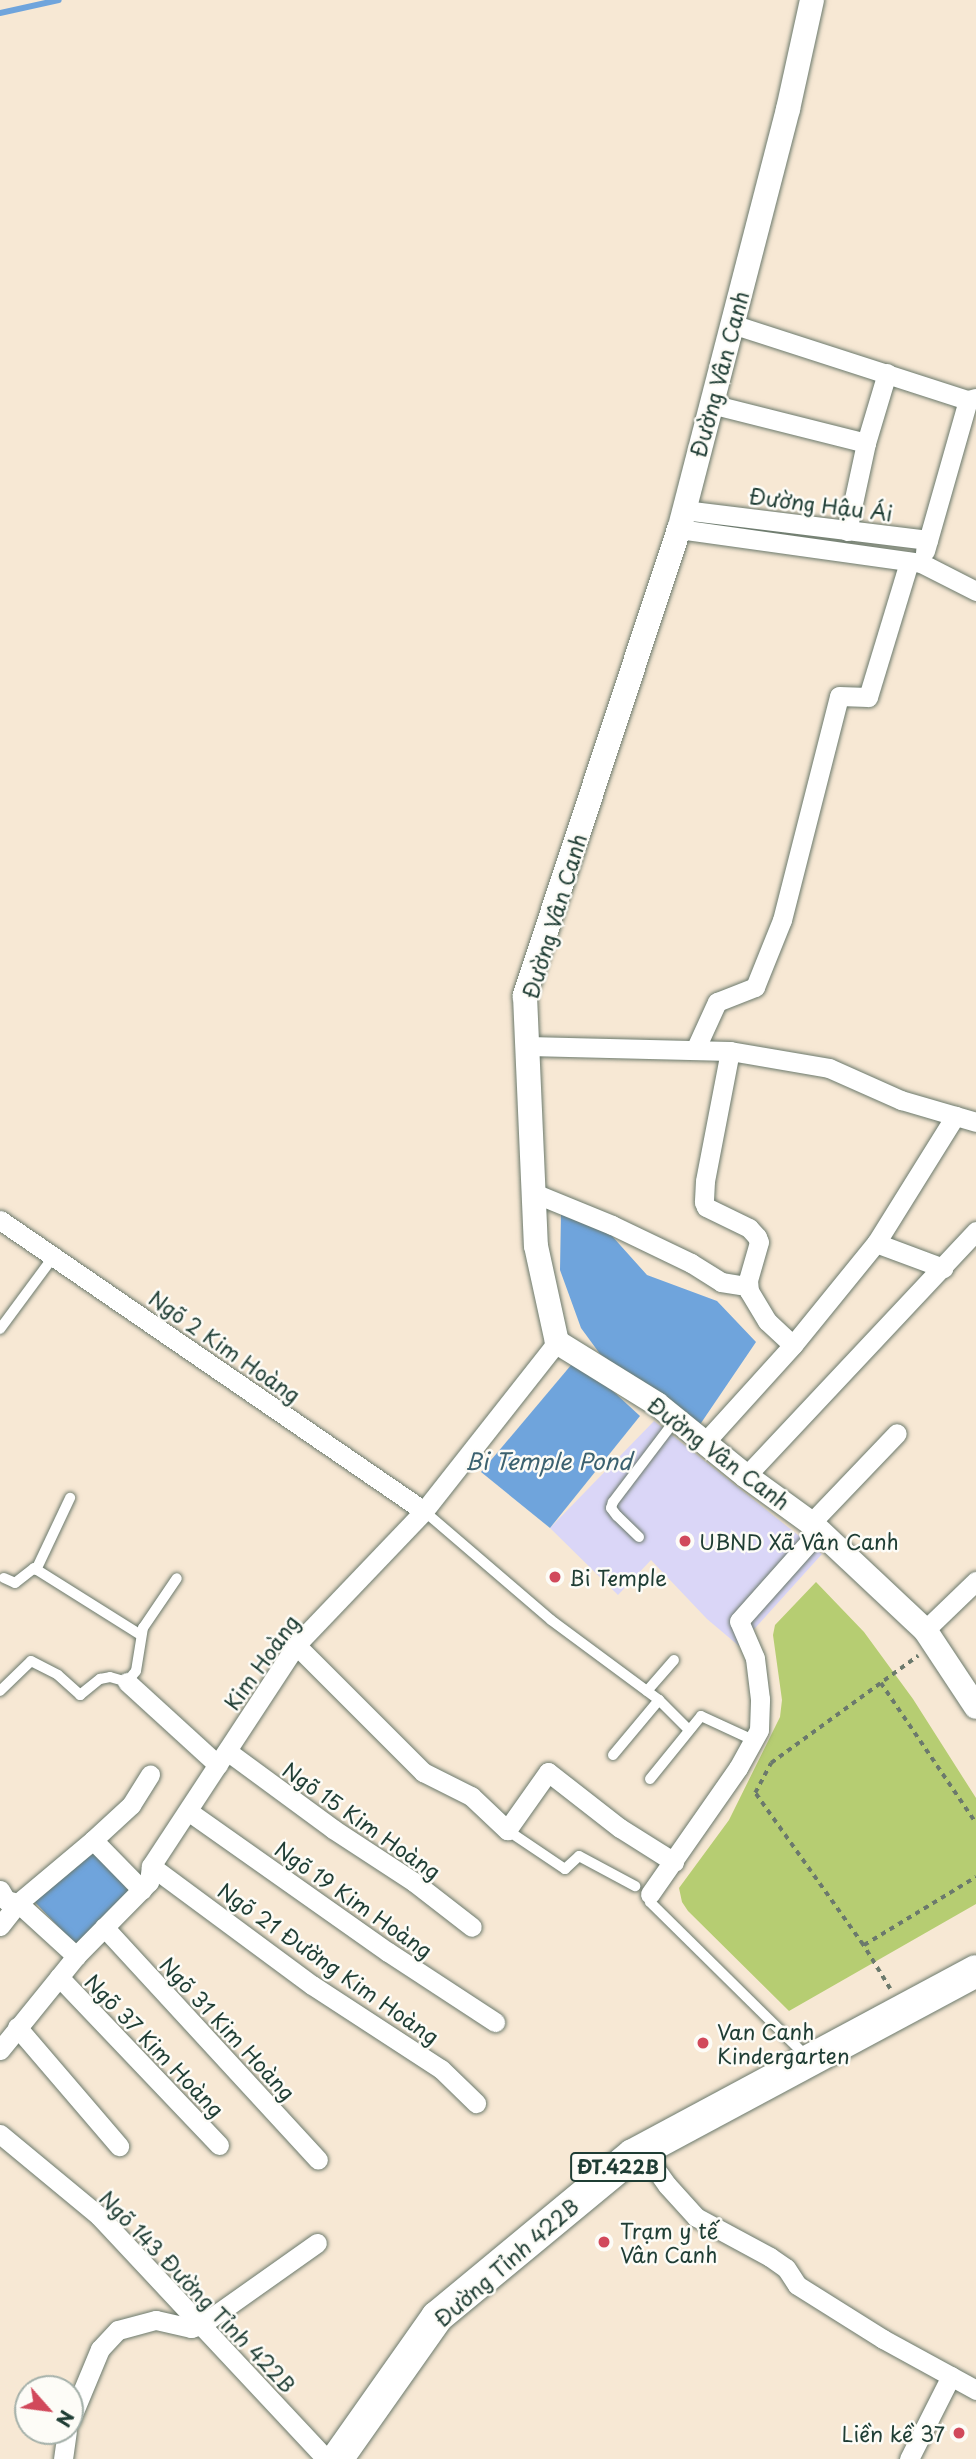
<!DOCTYPE html>
<meta charset="utf-8">
<style>
body{margin:0}
#map{position:relative;width:976px;height:2459px;overflow:hidden;background:#f7e8d4;font-family:"Playpen Sans",sans-serif}
div>[style]{position:absolute}
.built>*{inset:0;background:#dad6f7}
.green>*{inset:0;background:#b6cd72}
.water>*{inset:0;background:#6fa4dc}
.stream>*{height:6px;margin:-3px;padding:0 3px;transform-origin:3px;border-radius:3px;background:#6fa4dc}
.path>*{height:3.5px;margin-top:-1.75px;transform-origin:0;background:repeating-linear-gradient(90deg,#6b796c 0 5px,transparent 0 10px)}
.roads{filter:drop-shadow(0 0 2px #6b796c) drop-shadow(0 0 2px #6b796c)}
.service>*{height:10px;margin:-5px;padding:0 5px;transform-origin:5px;border-radius:5px;background:#fff}
.minor>*{height:19px;margin:-9.5px;padding:0 9.5px;transform-origin:9.5px;border-radius:9.5px;background:#fff}
.tertiary>*{height:24px;margin:-12px;padding:0 12px;transform-origin:12px;border-radius:12px;background:#fff}
.primary>*{height:32px;margin:-16px;padding:0 16px;transform-origin:16px;border-radius:16px;background:#fff}
.dots>*{width:19px;height:19px;translate:-50% -50%;box-sizing:border-box;border:4px solid #fdfcf7;border-radius:50%}
span{translate:-50% -50%;white-space:nowrap;text-align:center;line-height:1.15;-webkit-text-stroke:5px #fdfcf7;paint-order:stroke}
.shield-label span{padding:2px 5px;background:#fdfcf7;border:2px solid;border-radius:5px;-webkit-text-stroke-width:0}
.shield-label{font-size:19px;color:#1f3d34;font-weight:700}
.street-label{font-size:21px;color:#1f3d34}
.poi-label{font-size:21px;color:#1f3d34}
.left{translate:0 -50%;text-align:left}
.right{translate:-100% -50%;text-align:right}
.water-label{font-size:23px;color:#3b616f;font-style:italic}
.north{position:absolute;left:14px;top:2375px;width:70px;height:70px;box-sizing:border-box;background:#fdfcf7;border:2px solid #a4b0a9;border-radius:50%;rotate:118deg;font-size:19px;font-weight:700;line-height:28px;text-align:center;color:#1f3d34}
.north::after{content:'';display:block;margin:auto;width:24px;height:32px;background:#d1495b;clip-path:polygon(50% 0,100% 100%,50% 72%,0 100%)}
</style>
<div id="map">
<div class="built">
<i style="clip-path:polygon(654px 1421px,822px 1554px,739px 1646px,707px 1619px,651px 1560px,618px 1595px,550px 1528px)"></i>
</div>
<div class="green">
<i style="clip-path:polygon(816px 1582px,864px 1632px,913px 1699px,976px 1798px,976px 1904px,789px 2011px,688px 1911px,682px 1902px,679px 1888px,729px 1820px,780px 1717px,782px 1700px,773px 1635px,775px 1625px)"></i>
</div>
<div class="water">
<i style="clip-path:polygon(561px 1213px,579px 1218px,612px 1236px,647px 1275px,717px 1301px,756px 1342px,699px 1426px,600px 1354px,581px 1328px,560px 1270px)"></i>
<i style="clip-path:polygon(577px 1358px,640px 1416px,550px 1528px,481px 1472px)"></i>
<i style="clip-path:polygon(89px 1846px,129px 1891px,76px 1945px,31px 1898px)"></i>
</div>
<div class="stream">
<i style="left:0;top:13px;width:60px;rotate:-12.4deg"></i>
</div>
<div class="path">
<i style="left:881px;top:1683px;width:169px;rotate:55.8deg"></i>
<i style="left:864px;top:1945px;width:131px;rotate:-31.3deg"></i>
<i style="left:890px;top:1989px;width:52px;rotate:-121.5deg"></i>
<i style="left:863px;top:1945px;width:186px;rotate:-125.4deg"></i>
<i style="left:755px;top:1793px;width:34px;rotate:-62deg"></i>
<i style="left:771px;top:1763px;width:182px;rotate:-36.1deg"></i>
</div>
<div class="roads">
<div class="service">
<i style="left:0;top:1329px;width:91px;rotate:-53.5deg"></i>
<i style="left:424px;top:1511px;width:167px;rotate:40.6deg"></i>
<i style="left:551px;top:1620px;width:134px;rotate:36.5deg"></i>
<i style="left:659px;top:1700px;width:41px;rotate:45deg"></i>
<i style="left:639px;top:1537px;width:30px;rotate:-136deg"></i>
<i style="left:617px;top:1516px;width:10px;rotate:-127deg"></i>
<i style="left:611px;top:1508px;width:6px;rotate:-72deg"></i>
<i style="left:613px;top:1502px;width:104px;rotate:-52.8deg"></i>
<i style="left:36px;top:1570px;width:80px;rotate:-64.7deg"></i>
<i style="left:4px;top:1578px;width:12px;rotate:24deg"></i>
<i style="left:15px;top:1583px;width:24px;rotate:-38deg"></i>
<i style="left:34px;top:1568px;width:126px;rotate:32.1deg"></i>
<i style="left:0;top:1691px;width:43px;rotate:-44.1deg"></i>
<i style="left:31px;top:1661px;width:30px;rotate:27deg"></i>
<i style="left:58px;top:1675px;width:30px;rotate:42deg"></i>
<i style="left:80px;top:1695px;width:26px;rotate:-39deg"></i>
<i style="left:100px;top:1679px;width:10px;rotate:-11deg"></i>
<i style="left:110px;top:1677px;width:18px;rotate:16deg"></i>
<i style="left:127px;top:1682px;width:14px;rotate:-51deg"></i>
<i style="left:136px;top:1671px;width:44px;rotate:-80.8deg"></i>
<i style="left:143px;top:1628px;width:60px;rotate:-55.8deg"></i>
<i style="left:647px;top:1691px;width:41px;rotate:-48.9deg"></i>
<i style="left:613px;top:1755px;width:72px;rotate:-50.1deg"></i>
<i style="left:650px;top:1779px;width:81px;rotate:-51deg"></i>
<i style="left:701px;top:1716px;width:57px;rotate:24.8deg"></i>
<i style="left:507px;top:1830px;width:70px;rotate:33.9deg"></i>
<i style="left:565px;top:1869px;width:19px;rotate:-43deg"></i>
<i style="left:579px;top:1856px;width:64px;rotate:28.2deg"></i>
<i style="left:650px;top:1894px;width:8px;rotate:90deg"></i>
<i style="left:650px;top:1902px;width:221px;rotate:44.6deg"></i>
</div>
<div class="minor">
<i style="left:732px;top:324px;width:248px;rotate:17.9deg"></i>
<i style="left:968px;top:400px;width:8px;rotate:-14deg"></i>
<i style="left:711px;top:404px;width:160px;rotate:14.1deg"></i>
<i style="left:684px;top:510px;width:246px;rotate:7deg"></i>
<i style="left:679px;top:529px;width:244px;rotate:8deg"></i>
<i style="left:921px;top:563px;width:62px;rotate:27deg"></i>
<i style="left:847px;top:531px;width:90px;rotate:-77.8deg"></i>
<i style="left:866px;top:443px;width:73px;rotate:-73.3deg"></i>
<i style="left:925px;top:551px;width:157px;rotate:-74.1deg"></i>
<i style="left:528px;top:1046px;width:202px;rotate:1.4deg"></i>
<i style="left:730px;top:1051px;width:100px;rotate:9.7deg"></i>
<i style="left:829px;top:1068px;width:79px;rotate:24deg"></i>
<i style="left:901px;top:1100px;width:78px;rotate:16.3deg"></i>
<i style="left:695px;top:1050px;width:53px;rotate:-65.4deg"></i>
<i style="left:717px;top:1002px;width:41px;rotate:-21.5deg"></i>
<i style="left:755px;top:987px;width:72px;rotate:-68.1deg"></i>
<i style="left:782px;top:920px;width:231px;rotate:-75.7deg"></i>
<i style="left:839px;top:696px;width:29px;rotate:2deg"></i>
<i style="left:868px;top:697px;width:141px;rotate:-73.1deg"></i>
<i style="left:730px;top:1051px;width:132px;rotate:100.9deg"></i>
<i style="left:705px;top:1181px;width:21px;rotate:93deg"></i>
<i style="left:704px;top:1202px;width:5px;rotate:68deg"></i>
<i style="left:706px;top:1207px;width:48px;rotate:26deg"></i>
<i style="left:749px;top:1228px;width:12px;rotate:48deg"></i>
<i style="left:757px;top:1237px;width:5px;rotate:68deg"></i>
<i style="left:759px;top:1242px;width:40px;rotate:106deg"></i>
<i style="left:748px;top:1280px;width:11px;rotate:85deg"></i>
<i style="left:749px;top:1291px;width:35px;rotate:59deg"></i>
<i style="left:767px;top:1321px;width:35px;rotate:43deg"></i>
<i style="left:534px;top:1193px;width:84px;rotate:22.3deg"></i>
<i style="left:612px;top:1225px;width:88px;rotate:25.7deg"></i>
<i style="left:691px;top:1263px;width:36px;rotate:32deg"></i>
<i style="left:721px;top:1282px;width:26px;rotate:9deg"></i>
<i style="left:0;top:1220px;width:514px;rotate:34.46deg"></i>
<i style="left:876px;top:1243px;width:72px;rotate:20.5deg"></i>
<i style="left:706px;top:1441px;width:130px;rotate:-47.8deg"></i>
<i style="left:793px;top:1345px;width:132px;rotate:-50.9deg"></i>
<i style="left:876px;top:1243px;width:150px;rotate:-58.1deg"></i>
<i style="left:746px;top:1476px;width:336px;rotate:-46.8deg"></i>
<i style="left:811px;top:1523px;width:124px;rotate:-46.3deg"></i>
<i style="left:925px;top:1630px;width:71px;rotate:-43.9deg"></i>
<i style="left:296px;top:1645px;width:180px;rotate:45deg"></i>
<i style="left:423px;top:1772px;width:54px;rotate:26.6deg"></i>
<i style="left:471px;top:1796px;width:50px;rotate:43.4deg"></i>
<i style="left:507px;top:1830px;width:71px;rotate:-54.7deg"></i>
<i style="left:548px;top:1772px;width:91px;rotate:37.9deg"></i>
<i style="left:620px;top:1828px;width:64px;rotate:32.2deg"></i>
<i style="left:127px;top:1682px;width:123px;rotate:42.4deg"></i>
<i style="left:227px;top:1751px;width:132px;rotate:36.3deg"></i>
<i style="left:333px;top:1829px;width:97px;rotate:33.2deg"></i>
<i style="left:414px;top:1882px;width:73px;rotate:37.8deg"></i>
<i style="left:188px;top:1811px;width:245px;rotate:35.2deg"></i>
<i style="left:388px;top:1952px;width:128px;rotate:33.2deg"></i>
<i style="left:93px;top:1840px;width:52px;rotate:-42.6deg"></i>
<i style="left:131px;top:1805px;width:36px;rotate:-58deg"></i>
<i style="left:151px;top:1866px;width:200px;rotate:36.5deg"></i>
<i style="left:312px;top:1985px;width:154px;rotate:33.1deg"></i>
<i style="left:441px;top:2069px;width:49px;rotate:44.2deg"></i>
<i style="left:0;top:1890px;width:12px;rotate:59deg"></i>
<i style="left:6px;top:1900px;width:12px;rotate:14deg"></i>
<i style="left:18px;top:1903px;width:98px;rotate:-40deg"></i>
<i style="left:93px;top:1840px;width:70px;rotate:45.6deg"></i>
<i style="left:650px;top:1894px;width:154px;rotate:-55.1deg"></i>
<i style="left:738px;top:1768px;width:43px;rotate:-61.1deg"></i>
<i style="left:759px;top:1730px;width:31px;rotate:-88deg"></i>
<i style="left:760px;top:1699px;width:41px;rotate:-97deg"></i>
<i style="left:755px;top:1658px;width:40px;rotate:-113.4deg"></i>
<i style="left:739px;top:1621px;width:122px;rotate:-48.3deg"></i>
<i style="left:0;top:1926px;width:29px;rotate:-52deg"></i>
<i style="left:18px;top:1903px;width:79px;rotate:42.4deg"></i>
<i style="left:104px;top:1927px;width:316px;rotate:47.4deg"></i>
<i style="left:59px;top:1977px;width:232px;rotate:46.4deg"></i>
<i style="left:17px;top:2027px;width:157px;rotate:49.4deg"></i>
<i style="left:0;top:2050px;width:121px;rotate:-51deg"></i>
<i style="left:76px;top:1956px;width:104px;rotate:-45.4deg"></i>
<i style="left:149px;top:1882px;width:16px;rotate:-83deg"></i>
<i style="left:151px;top:1866px;width:264px;rotate:-56.7deg"></i>
<i style="left:296px;top:1645px;width:185px;rotate:-46.3deg"></i>
<i style="left:424px;top:1511px;width:215px;rotate:-51.8deg"></i>
<i style="left:0;top:2134px;width:129px;rotate:39.6deg"></i>
<i style="left:99px;top:2216px;width:333px;rotate:46.9deg"></i>
<i style="left:642px;top:2150px;width:43px;rotate:54.5deg"></i>
<i style="left:667px;top:2185px;width:43px;rotate:47.8deg"></i>
<i style="left:696px;top:2217px;width:84px;rotate:28.4deg"></i>
<i style="left:770px;top:2257px;width:19px;rotate:35deg"></i>
<i style="left:786px;top:2268px;width:20px;rotate:57deg"></i>
<i style="left:797px;top:2285px;width:102px;rotate:32.1deg"></i>
<i style="left:883px;top:2339px;width:106px;rotate:28.7deg"></i>
<i style="left:70px;top:2421px;width:78px;rotate:-67.4deg"></i>
<i style="left:100px;top:2349px;width:26px;rotate:-47deg"></i>
<i style="left:118px;top:2330px;width:39px;rotate:-15deg"></i>
<i style="left:156px;top:2320px;width:36px;rotate:13deg"></i>
<i style="left:191px;top:2328px;width:10px;rotate:-17deg"></i>
<i style="left:201px;top:2325px;width:142px;rotate:-35.3deg"></i>
<i style="left:63px;top:2459px;width:28px;rotate:-82deg"></i>
<i style="left:909px;top:2459px;width:93px;rotate:-63.2deg"></i>
</div>
<div class="tertiary">
<i style="left:812px;top:0;width:112px;rotate:102.4deg"></i>
<i style="left:788px;top:109px;width:434px;rotate:104.5deg"></i>
<i style="left:679px;top:529px;width:492px;rotate:108.3deg"></i>
<i style="left:525px;top:996px;width:250px;rotate:87.5deg"></i>
<i style="left:536px;top:1246px;width:98px;rotate:77.7deg"></i>
<i style="left:557px;top:1342px;width:118px;rotate:31.8deg"></i>
<i style="left:657px;top:1404px;width:114px;rotate:39deg"></i>
<i style="left:746px;top:1476px;width:80px;rotate:35.9deg"></i>
<i style="left:811px;top:1523px;width:156px;rotate:43.2deg"></i>
<i style="left:925px;top:1630px;width:92px;rotate:56.5deg"></i>
</div>
<div class="primary">
<i style="left:337px;top:2459px;width:174px;rotate:-54.8deg"></i>
<i style="left:437px;top:2317px;width:254px;rotate:-39.6deg"></i>
<i style="left:633px;top:2155px;width:389px;rotate:-28.2deg"></i>
</div>
</div>
<div class="dots">
<i style="left:685px;top:1541px;background:#d1495b"></i>
<i style="left:555px;top:1577px;background:#d1495b"></i>
<i style="left:703px;top:2043px;background:#d1495b"></i>
<i style="left:604px;top:2242px;background:#d1495b"></i>
<i style="left:959px;top:2433px;background:#d1495b"></i>
</div>
<div class="shield-label">
<span style="left:618px;top:2167px">ĐT.422B</span>
</div>
<div class="street-label">
<span style="left:719px;top:374px;rotate:-75deg">Đường Vân Canh</span>
<span style="left:821px;top:504px;rotate:7deg">Đường Hậu Ái</span>
<span style="left:554px;top:916px;rotate:-73deg">Đường Vân Canh</span>
<span style="left:225px;top:1346px;rotate:35deg">Ngõ 2 Kim Hoàng</span>
<span style="left:719px;top:1453px;rotate:37deg">Đường Vân Canh</span>
<span style="left:261px;top:1662px;rotate:-54deg">Kim Hoàng</span>
<span style="left:362px;top:1820px;rotate:35deg">Ngõ 15 Kim Hoàng</span>
<span style="left:354px;top:1899px;rotate:35deg">Ngõ 19 Kim Hoàng</span>
<span style="left:329px;top:1963px;rotate:35deg">Ngõ 21 Đường Kim Hoàng</span>
<span style="left:228px;top:2028px;rotate:47deg">Ngõ 31 Kim Hoàng</span>
<span style="left:155px;top:2045px;rotate:46deg">Ngõ 37 Kim Hoàng</span>
<span style="left:506px;top:2262px;rotate:-41deg">Đường Tỉnh 422B</span>
<span style="left:198px;top:2291px;rotate:46deg">Ngõ 143 Đường Tỉnh 422B</span>
</div>
<div class="poi-label">
<span class="left" style="left:699px;top:1541px">UBND Xã Vân Canh</span>
<span class="left" style="left:569px;top:1577px">Bi Temple</span>
<span class="left" style="left:717px;top:2043px">Van Canh<br>Kindergarten</span>
<span class="left" style="left:620px;top:2242px">Trạm y tế<br>Vân Canh</span>
<span class="right" style="left:945px;top:2433px">Liền kề 37</span>
</div>
<div class="water-label">
<span style="left:548px;top:1461px">Bi Temple Pond</span>
</div>
<div class="north">N</div>
</div>
